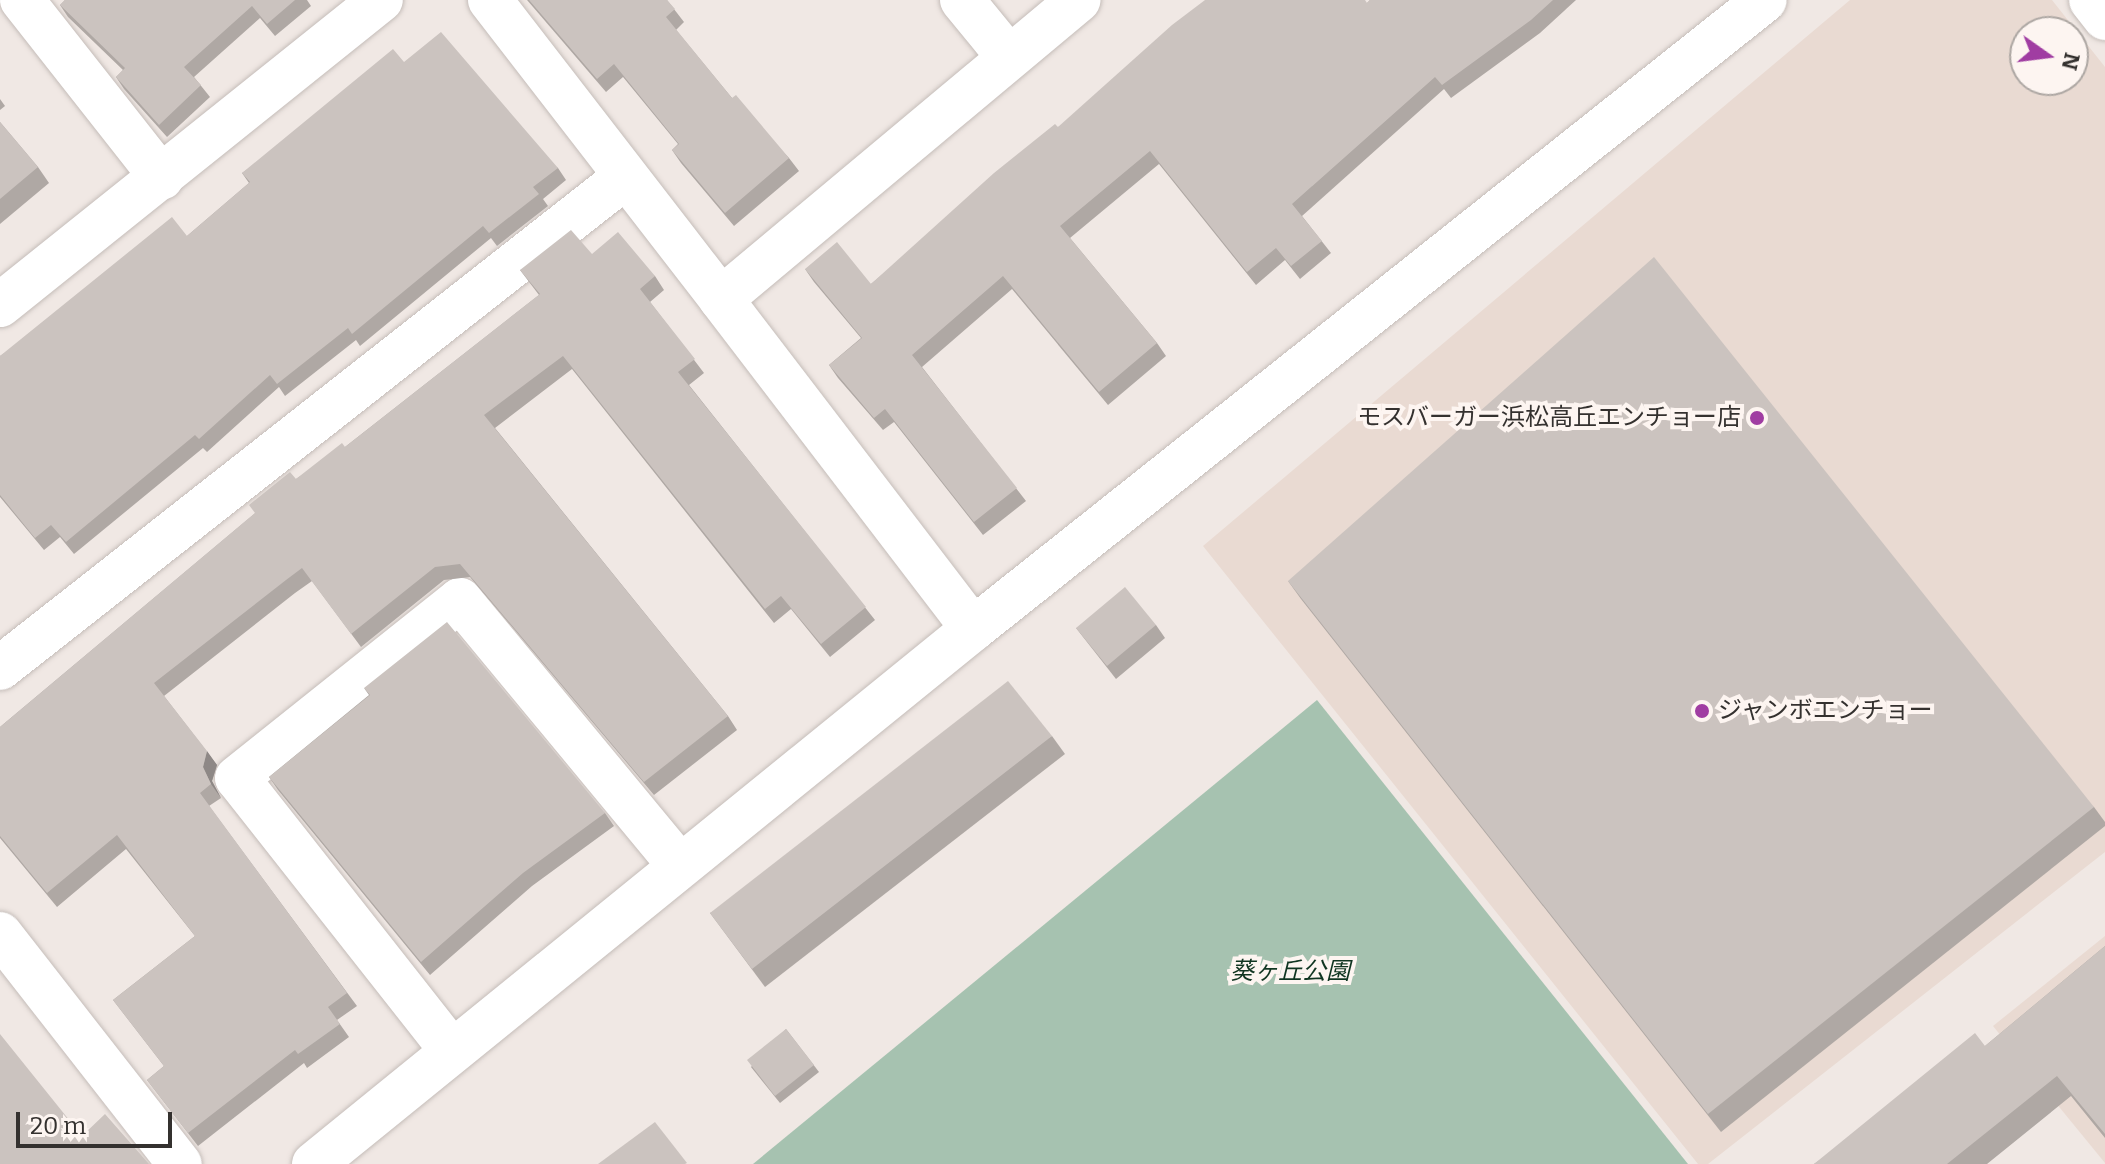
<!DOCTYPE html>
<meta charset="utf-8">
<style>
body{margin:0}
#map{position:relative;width:2105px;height:1164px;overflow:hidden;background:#f0e8e4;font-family:Bitter,"Noto Sans JP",serif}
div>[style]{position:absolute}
.built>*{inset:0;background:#e9dad2}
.green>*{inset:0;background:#a6c2b0}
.roads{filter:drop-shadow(0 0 2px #c5bdb9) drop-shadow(0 0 2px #c5bdb9)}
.minor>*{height:44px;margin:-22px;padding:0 22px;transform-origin:22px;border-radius:22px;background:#fff}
.wall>*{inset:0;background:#afa8a4}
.shaded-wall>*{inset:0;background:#8e8886}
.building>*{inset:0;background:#cbc3bf}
.dots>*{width:22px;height:22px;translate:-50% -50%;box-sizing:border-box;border:4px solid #fdf5f1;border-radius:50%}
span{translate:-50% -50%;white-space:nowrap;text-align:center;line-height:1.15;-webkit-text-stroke:8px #fdf5f1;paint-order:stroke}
.poi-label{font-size:24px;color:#34312f}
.right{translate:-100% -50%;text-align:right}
.left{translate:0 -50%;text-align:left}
.park-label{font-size:24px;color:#103521;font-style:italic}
.north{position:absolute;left:2009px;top:16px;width:80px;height:80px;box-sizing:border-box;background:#fdf5f1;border:2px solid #ada7a3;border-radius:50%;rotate:104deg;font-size:22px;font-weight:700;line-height:32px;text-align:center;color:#34312f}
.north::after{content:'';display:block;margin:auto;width:28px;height:36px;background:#a03da2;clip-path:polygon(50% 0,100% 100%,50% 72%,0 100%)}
.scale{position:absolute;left:16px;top:1112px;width:156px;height:36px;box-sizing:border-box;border:4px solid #34312f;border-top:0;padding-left:10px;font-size:24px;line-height:28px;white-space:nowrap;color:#34312f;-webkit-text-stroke:6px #fdf5f1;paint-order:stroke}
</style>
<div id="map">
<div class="built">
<i style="clip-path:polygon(evenodd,1850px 0,2052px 0,2105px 67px,2105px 852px,1708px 1164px,1698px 1164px,1203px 546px,1850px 0,2025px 32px,2073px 32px,2073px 80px,2025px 80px,2025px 32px)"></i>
<i style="clip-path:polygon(2105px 936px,2105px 1163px,1993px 1026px)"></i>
</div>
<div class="green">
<i style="clip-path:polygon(1317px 700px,1688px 1164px,753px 1164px)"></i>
</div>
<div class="roads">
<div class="minor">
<i style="left:22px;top:0;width:226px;rotate:51.8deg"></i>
<i style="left:490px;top:0;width:378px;rotate:52.3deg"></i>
<i style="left:721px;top:299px;width:466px;rotate:-39.9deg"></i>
<i style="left:962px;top:0;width:71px;rotate:50.7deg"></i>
<i style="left:2091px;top:0;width:23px;rotate:52deg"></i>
<i style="left:721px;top:299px;width:415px;rotate:52.6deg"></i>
<i style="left:0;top:305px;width:488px;rotate:-38.7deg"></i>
<i style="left:0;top:668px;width:793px;rotate:-38.14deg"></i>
<i style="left:0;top:934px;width:292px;rotate:52deg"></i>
<i style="left:452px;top:1051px;width:347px;rotate:-128.2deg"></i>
<i style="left:237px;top:778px;width:285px;rotate:-38.6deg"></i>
<i style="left:460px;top:600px;width:344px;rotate:50.4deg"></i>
<i style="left:314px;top:1164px;width:849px;rotate:-39.07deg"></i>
<i style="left:973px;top:629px;width:1011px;rotate:-38.46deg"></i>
</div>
</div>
<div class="wall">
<i style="clip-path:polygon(65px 0,307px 0,311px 6px,275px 36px,260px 18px,194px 77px,210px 97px,167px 137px,124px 89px,116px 77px,123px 70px,68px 17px,60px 5px)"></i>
<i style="clip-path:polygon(527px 0,667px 0,684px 22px,676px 30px,732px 98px,789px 158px,799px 171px,734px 226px,681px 163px,672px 150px,678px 144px,623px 77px,606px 92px)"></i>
<i style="clip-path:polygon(1370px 0,1576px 0,1540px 33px,1451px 98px,1444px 89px,1302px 216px,1331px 253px,1300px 279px,1285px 260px,1256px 285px,1159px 164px,1070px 238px,1157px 343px,1166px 356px,1108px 405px,1012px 289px,922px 367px,1026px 501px,983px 535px,894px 422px,883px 430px,838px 378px,829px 365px,861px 338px,814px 282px,805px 269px,871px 284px,1058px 127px,1367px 3px)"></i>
<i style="clip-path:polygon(404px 62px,558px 168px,566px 180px,543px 199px,548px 206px,497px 246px,491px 238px,360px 346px,356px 340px,285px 396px,279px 387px,207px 452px,203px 448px,74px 554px,60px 537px,44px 550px,0 497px,0 356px,187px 236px,249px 183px,242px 173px)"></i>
<i style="clip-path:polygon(0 99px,5px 106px,0 110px)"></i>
<i style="clip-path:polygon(0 122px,38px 167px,49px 183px,0 224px)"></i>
<i style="clip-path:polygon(592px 254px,655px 276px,664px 290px,650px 302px,704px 373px,689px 385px,875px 620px,830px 657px,791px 609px,774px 623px,572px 369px,495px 428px,728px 716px,737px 730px,654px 795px,470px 577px,444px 580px,361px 647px,312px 581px,295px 593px,164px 696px,217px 765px,212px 781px,221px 798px,209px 806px,357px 1006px,337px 1020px,349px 1037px,307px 1068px,304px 1063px,198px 1146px,147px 1080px,164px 1066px,113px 1000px,195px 936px,126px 849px,57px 907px,0 838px,0 727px,296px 479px,345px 447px,539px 295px,520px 270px)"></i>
<i style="clip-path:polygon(1288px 581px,2094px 807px,2105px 822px,2105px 826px,1721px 1132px,1301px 599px)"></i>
<i style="clip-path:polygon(1156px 625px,1165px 638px,1116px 679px,1076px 628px)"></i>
<i style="clip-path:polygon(364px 688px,605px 813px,614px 826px,532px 886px,430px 975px,278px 790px,269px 777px,369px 695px)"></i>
<i style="clip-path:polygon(1052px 736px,1065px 754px,765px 987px,710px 913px)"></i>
<i style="clip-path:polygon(2105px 946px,2105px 1138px,2071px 1096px,1987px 1164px,1814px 1164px,1985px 1046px)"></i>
<i style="clip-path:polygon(786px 1029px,819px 1072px,780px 1103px,751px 1067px)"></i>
</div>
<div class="shaded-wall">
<i style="clip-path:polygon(207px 751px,217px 765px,212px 781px,221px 798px,211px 784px,203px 767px)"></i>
</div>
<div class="building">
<i style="clip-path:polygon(65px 0,295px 0,267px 24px,252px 6px,184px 67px,201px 85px,159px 125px,116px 77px,125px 68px,60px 5px)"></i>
<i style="clip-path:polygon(529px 0,667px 0,675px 9px,666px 17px,732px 98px,736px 95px,789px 158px,725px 213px,672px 150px,679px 144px,614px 64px,597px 79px)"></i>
<i style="clip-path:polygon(1205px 0,1365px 0,1367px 3px,1370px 0,1553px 0,1531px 20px,1442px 85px,1435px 77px,1292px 204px,1322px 241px,1291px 266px,1276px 248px,1247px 272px,1150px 151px,1060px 226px,1157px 343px,1099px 392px,1003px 276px,912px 355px,1017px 488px,974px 522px,885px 409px,874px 418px,829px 365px,862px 338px,805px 269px,837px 242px,871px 284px,994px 173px,1055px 124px,1058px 127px,1172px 25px)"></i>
<i style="clip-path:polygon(441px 32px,558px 168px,533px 187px,539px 194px,489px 233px,483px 226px,352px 334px,348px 328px,277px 384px,270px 375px,199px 439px,195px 435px,66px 542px,51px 525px,35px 538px,0 495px,0 356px,172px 217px,187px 236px,250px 182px,242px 173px,393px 49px,404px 62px)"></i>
<i style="clip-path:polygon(0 122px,38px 167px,0 199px)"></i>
<i style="clip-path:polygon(571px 230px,592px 254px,618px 232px,655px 276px,640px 289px,695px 359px,678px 372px,866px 607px,821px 644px,781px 596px,765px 609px,563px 356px,484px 415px,728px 716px,644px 782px,460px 564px,435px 567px,351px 634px,302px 568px,286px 580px,154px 683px,207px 751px,203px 767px,211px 784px,200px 793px,347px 993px,328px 1007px,340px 1024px,298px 1054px,295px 1050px,188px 1133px,147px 1080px,164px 1066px,113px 1000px,195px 936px,117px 835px,47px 893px,0 836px,0 727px,255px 513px,249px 505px,290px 472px,296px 479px,342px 443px,345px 447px,540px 294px,520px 270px)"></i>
<i style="clip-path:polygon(1654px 257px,2094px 807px,1708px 1114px,1288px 581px)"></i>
<i style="clip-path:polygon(1125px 587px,1156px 625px,1107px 666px,1076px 628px)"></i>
<i style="clip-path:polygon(447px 622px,605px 813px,523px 873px,421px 962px,269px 777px,370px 695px,364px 688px)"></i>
<i style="clip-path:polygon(1008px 681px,1052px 736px,752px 969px,710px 913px)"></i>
<i style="clip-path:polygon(2105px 946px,2105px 1134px,2057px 1076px,1947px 1164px,1814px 1164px,1975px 1033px,1985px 1046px)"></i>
<i style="clip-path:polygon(786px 1029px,814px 1065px,775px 1096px,747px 1060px)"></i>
<i style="clip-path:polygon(0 1034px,82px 1136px,105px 1114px,149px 1164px,0 1164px)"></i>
<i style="clip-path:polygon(655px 1122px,687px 1163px,685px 1164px,598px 1164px)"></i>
</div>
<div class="dots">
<i style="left:1757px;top:418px;background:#a03da2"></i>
<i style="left:1702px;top:711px;background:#a03da2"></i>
</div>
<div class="poi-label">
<span class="right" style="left:1741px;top:418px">モスバーガー浜松高丘エンチョー店</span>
<span class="left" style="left:1718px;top:711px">ジャンボエンチョー</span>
</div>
<div class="park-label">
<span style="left:1290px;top:972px">葵ヶ丘公園</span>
</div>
<div class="north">N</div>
<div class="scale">20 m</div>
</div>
